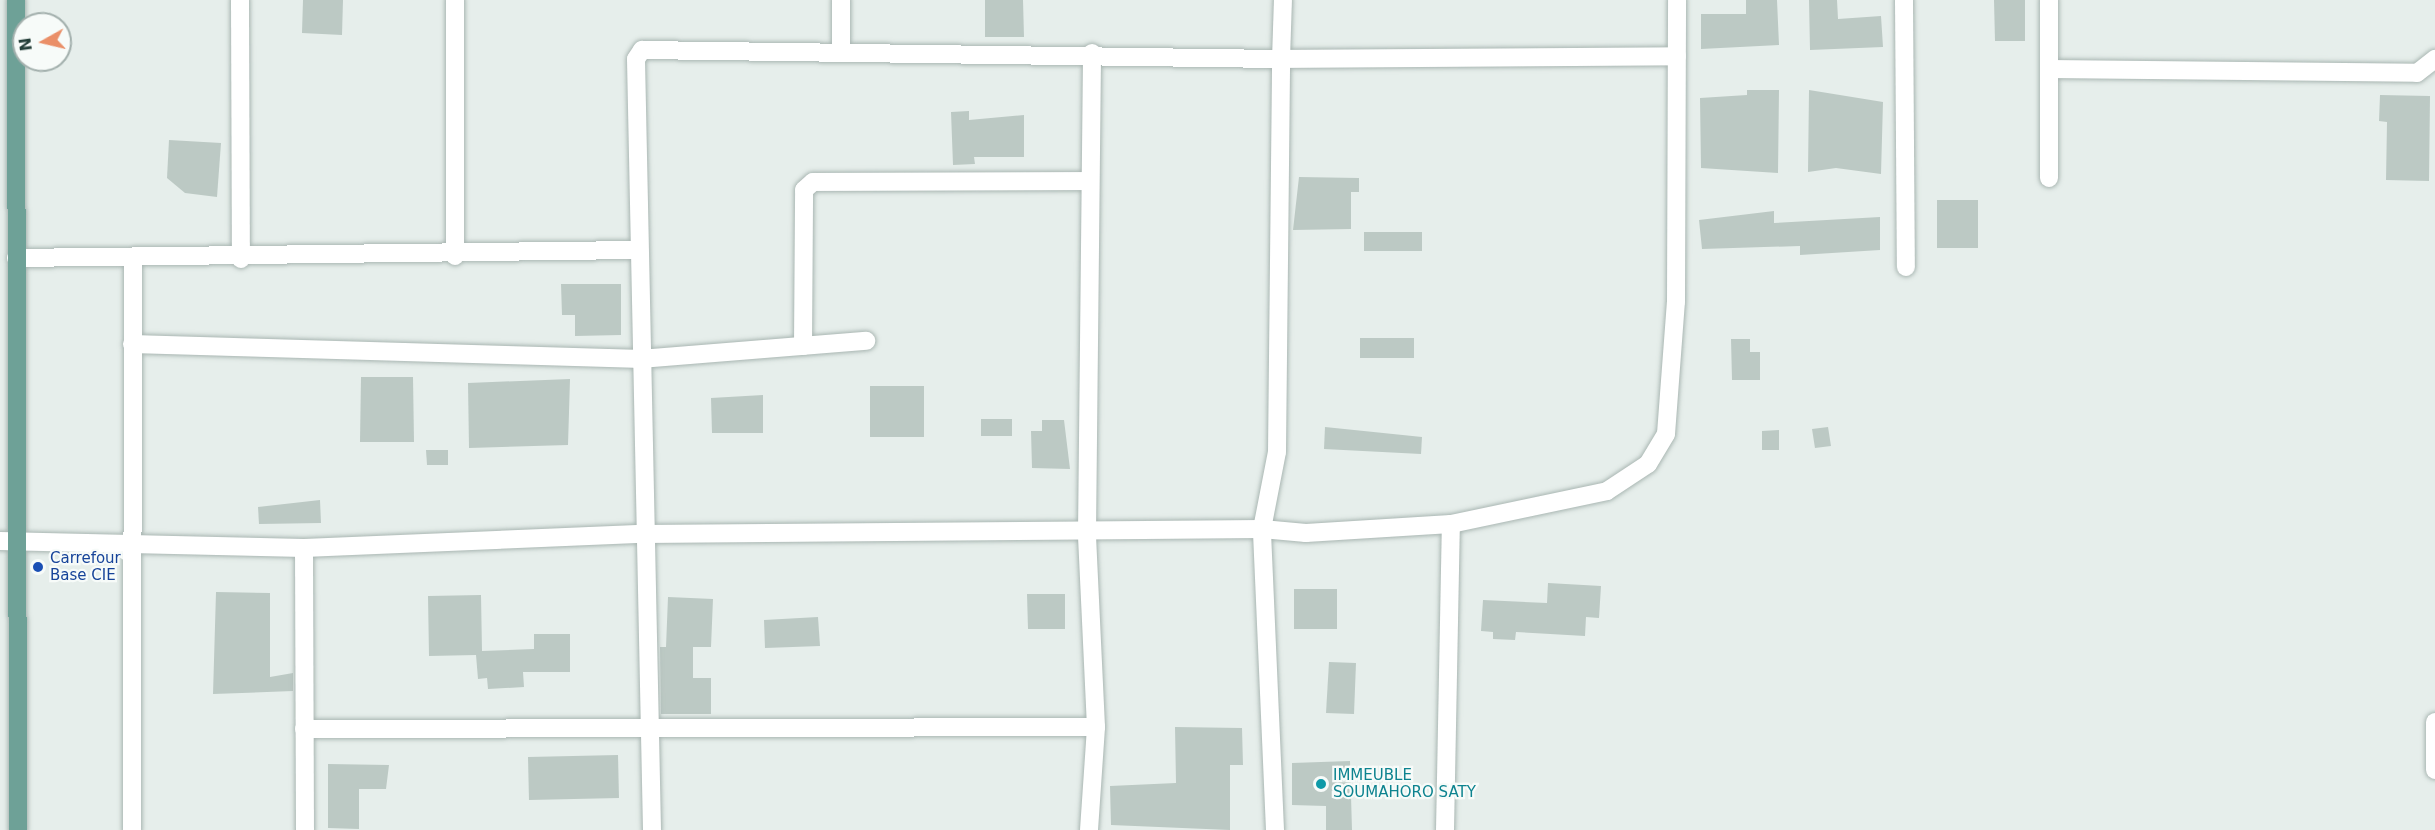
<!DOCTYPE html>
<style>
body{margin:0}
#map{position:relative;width:2435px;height:830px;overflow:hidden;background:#e6eeeb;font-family:"DejaVu Sans",sans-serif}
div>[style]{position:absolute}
.building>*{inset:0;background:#bcc9c4}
.roads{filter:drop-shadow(0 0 2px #a9b6b2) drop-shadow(0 0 2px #a9b6b2)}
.minor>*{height:18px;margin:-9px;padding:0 9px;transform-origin:9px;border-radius:9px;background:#fff}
.major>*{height:18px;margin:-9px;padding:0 9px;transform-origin:9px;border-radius:9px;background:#6ea197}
.dots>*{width:16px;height:16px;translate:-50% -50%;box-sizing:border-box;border:3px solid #f7fbf9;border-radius:50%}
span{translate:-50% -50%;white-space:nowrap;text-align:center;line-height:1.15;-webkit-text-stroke:4.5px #f7fbf9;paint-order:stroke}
.transit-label{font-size:15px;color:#164399}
.left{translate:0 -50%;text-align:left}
.culture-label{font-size:15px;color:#0d838f}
.north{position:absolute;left:12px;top:12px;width:60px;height:60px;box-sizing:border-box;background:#f7fbf9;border:2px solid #a3b0ad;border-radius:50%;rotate:262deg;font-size:16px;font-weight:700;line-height:24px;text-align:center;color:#26403a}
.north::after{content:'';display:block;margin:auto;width:21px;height:27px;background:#ea8f68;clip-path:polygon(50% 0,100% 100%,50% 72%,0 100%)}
</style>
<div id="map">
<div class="building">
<i style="clip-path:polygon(303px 0,343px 0,342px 35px,302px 33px)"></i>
<i style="clip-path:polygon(985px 0,1023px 0,1024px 37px,985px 37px)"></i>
<i style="clip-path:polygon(1746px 0,1777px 0,1779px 45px,1701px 49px,1701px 14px,1746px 14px)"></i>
<i style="clip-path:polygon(1809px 0,1837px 0,1838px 19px,1881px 16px,1883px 47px,1810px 50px)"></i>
<i style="clip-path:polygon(1994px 0,2025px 0,2025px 41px,1995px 41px)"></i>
<i style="clip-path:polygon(1747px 90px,1779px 90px,1778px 173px,1701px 168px,1700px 98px,1747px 95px)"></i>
<i style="clip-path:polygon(1809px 90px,1883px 102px,1881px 174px,1836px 168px,1808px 172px)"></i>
<i style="clip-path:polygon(2380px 95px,2430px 96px,2429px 181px,2386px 180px,2387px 122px,2379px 121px)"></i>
<i style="clip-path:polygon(969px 111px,969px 120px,1024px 115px,1024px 157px,974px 157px,975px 164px,953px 165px,951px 112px)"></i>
<i style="clip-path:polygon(169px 140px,221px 143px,217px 197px,185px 193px,167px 178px)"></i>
<i style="clip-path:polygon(1299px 177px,1359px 178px,1359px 192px,1351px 192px,1351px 229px,1293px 230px)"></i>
<i style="clip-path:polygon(1937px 200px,1978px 200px,1978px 248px,1937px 248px)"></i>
<i style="clip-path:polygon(1774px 211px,1774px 223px,1880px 217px,1880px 250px,1800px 255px,1800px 246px,1702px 249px,1699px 220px)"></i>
<i style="clip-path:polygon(1364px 232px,1422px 232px,1422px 251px,1364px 251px)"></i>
<i style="clip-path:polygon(561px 284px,621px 284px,621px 335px,575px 336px,575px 315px,562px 315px)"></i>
<i style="clip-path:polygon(1360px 338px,1414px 338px,1414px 358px,1360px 358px)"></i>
<i style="clip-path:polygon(1731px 339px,1750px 339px,1750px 352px,1760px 352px,1760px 380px,1732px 380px)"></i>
<i style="clip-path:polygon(361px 377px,413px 377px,414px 442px,360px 442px)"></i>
<i style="clip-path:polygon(570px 379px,568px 445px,469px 448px,468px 383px)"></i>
<i style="clip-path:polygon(870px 386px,924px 386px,924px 437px,870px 437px)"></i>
<i style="clip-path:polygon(763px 395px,763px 433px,712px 433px,711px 398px)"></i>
<i style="clip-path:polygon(981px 419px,1012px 419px,1012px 436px,981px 436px)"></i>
<i style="clip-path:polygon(1042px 420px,1064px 420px,1070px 469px,1032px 468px,1031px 431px,1042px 431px)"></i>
<i style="clip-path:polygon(1325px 427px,1422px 437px,1421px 454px,1324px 449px)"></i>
<i style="clip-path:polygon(1828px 427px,1831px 446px,1815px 448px,1812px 429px)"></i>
<i style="clip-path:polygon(1779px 430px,1779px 450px,1762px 450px,1762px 431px)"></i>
<i style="clip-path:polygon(426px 450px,448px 450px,448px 465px,427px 465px)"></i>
<i style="clip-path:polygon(320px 500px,321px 523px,259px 524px,258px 507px)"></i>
<i style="clip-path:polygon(1548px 583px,1601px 586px,1599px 618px,1586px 617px,1585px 636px,1516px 632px,1515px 640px,1493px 639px,1493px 632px,1481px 631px,1483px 600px,1547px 603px)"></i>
<i style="clip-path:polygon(1294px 589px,1337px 589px,1337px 629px,1294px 629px)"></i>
<i style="clip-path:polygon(216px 592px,270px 593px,270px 677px,293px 673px,293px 691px,213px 694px)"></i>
<i style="clip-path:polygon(1027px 594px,1065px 594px,1065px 629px,1028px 629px)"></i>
<i style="clip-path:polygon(481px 595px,482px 651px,534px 649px,534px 634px,570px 634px,570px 672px,523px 672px,524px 687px,488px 689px,487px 678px,478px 679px,476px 655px,429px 656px,428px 596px)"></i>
<i style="clip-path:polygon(668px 597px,713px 599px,711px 647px,693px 647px,693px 678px,711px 678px,711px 714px,661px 714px,660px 647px,666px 647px)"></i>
<i style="clip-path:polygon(818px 617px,820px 646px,765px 648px,764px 620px)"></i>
<i style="clip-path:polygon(1329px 662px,1356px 663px,1354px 714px,1326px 713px)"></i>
<i style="clip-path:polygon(1175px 727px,1242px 728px,1243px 765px,1230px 765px,1230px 830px,1111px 825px,1110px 786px,1176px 783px)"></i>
<i style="clip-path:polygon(618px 755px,619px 798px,529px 800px,528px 757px)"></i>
<i style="clip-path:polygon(1350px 761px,1352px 830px,1326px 830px,1326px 806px,1292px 805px,1292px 763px)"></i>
<i style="clip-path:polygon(328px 764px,389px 765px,386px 789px,359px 789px,359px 829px,328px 828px)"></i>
</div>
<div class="roads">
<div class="minor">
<i style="left:240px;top:0;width:259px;rotate:89.8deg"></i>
<i style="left:455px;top:0;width:256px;rotate:90deg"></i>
<i style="left:1904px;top:0;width:267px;rotate:89.6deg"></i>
<i style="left:2049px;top:0;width:178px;rotate:90deg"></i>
<i style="left:841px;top:50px;width:50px;rotate:-90deg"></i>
<i style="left:2049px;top:69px;width:368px;rotate:0.6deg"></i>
<i style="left:2417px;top:73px;width:23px;rotate:-38deg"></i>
<i style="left:16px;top:258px;width:622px;rotate:-0.74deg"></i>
<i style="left:132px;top:344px;width:508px;rotate:1.69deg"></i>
<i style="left:640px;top:359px;width:227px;rotate:-4.6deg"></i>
<i style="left:803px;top:346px;width:156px;rotate:-89.6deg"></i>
<i style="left:804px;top:190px;width:12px;rotate:-42deg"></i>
<i style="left:813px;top:182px;width:277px;rotate:-0.2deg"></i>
<i style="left:0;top:541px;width:304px;rotate:1.3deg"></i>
<i style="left:304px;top:548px;width:339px;rotate:-2.4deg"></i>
<i style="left:643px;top:534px;width:619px;rotate:-0.46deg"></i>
<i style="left:1262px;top:529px;width:44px;rotate:5.2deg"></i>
<i style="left:1306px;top:533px;width:145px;rotate:-3.6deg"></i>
<i style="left:1451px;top:524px;width:159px;rotate:-11.9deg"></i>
<i style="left:1607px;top:491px;width:49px;rotate:-33.4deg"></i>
<i style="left:1648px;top:464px;width:35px;rotate:-59deg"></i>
<i style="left:1666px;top:434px;width:132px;rotate:-85.7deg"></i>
<i style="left:1676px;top:302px;width:302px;rotate:-89.8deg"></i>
<i style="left:304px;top:548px;width:282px;rotate:89.8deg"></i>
<i style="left:2435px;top:722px;width:48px;rotate:90deg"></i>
<i style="left:304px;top:729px;width:792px;rotate:-0.14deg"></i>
<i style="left:132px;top:830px;width:571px;rotate:-89.9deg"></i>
<i style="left:652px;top:830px;width:771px;rotate:-91.19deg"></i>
<i style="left:636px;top:59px;width:11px;rotate:-56deg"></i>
<i style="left:642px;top:50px;width:639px;rotate:0.81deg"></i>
<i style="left:1281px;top:59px;width:59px;rotate:-88.1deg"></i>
<i style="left:1089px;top:830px;width:103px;rotate:-86.1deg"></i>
<i style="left:1096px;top:727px;width:193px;rotate:-92.7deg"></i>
<i style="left:1087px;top:534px;width:481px;rotate:-89.4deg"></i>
<i style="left:1275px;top:830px;width:301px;rotate:-92.5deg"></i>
<i style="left:1262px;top:529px;width:78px;rotate:-79deg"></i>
<i style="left:1277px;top:452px;width:393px;rotate:-89.4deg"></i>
<i style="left:1281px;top:59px;width:396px;rotate:-0.4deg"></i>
<i style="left:1445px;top:830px;width:306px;rotate:-88.9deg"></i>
</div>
<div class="major">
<i style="left:16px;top:0;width:830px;rotate:89.86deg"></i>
</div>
</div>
<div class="dots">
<i style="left:38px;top:567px;background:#1a4fb4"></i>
<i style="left:1321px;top:784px;background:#0f9aa8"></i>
</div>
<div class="transit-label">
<span class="left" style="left:50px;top:567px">Carrefour<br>Base CIE</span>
</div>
<div class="culture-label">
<span class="left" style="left:1333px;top:784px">IMMEUBLE<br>SOUMAHORO SATY</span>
</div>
<div class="north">N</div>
</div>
